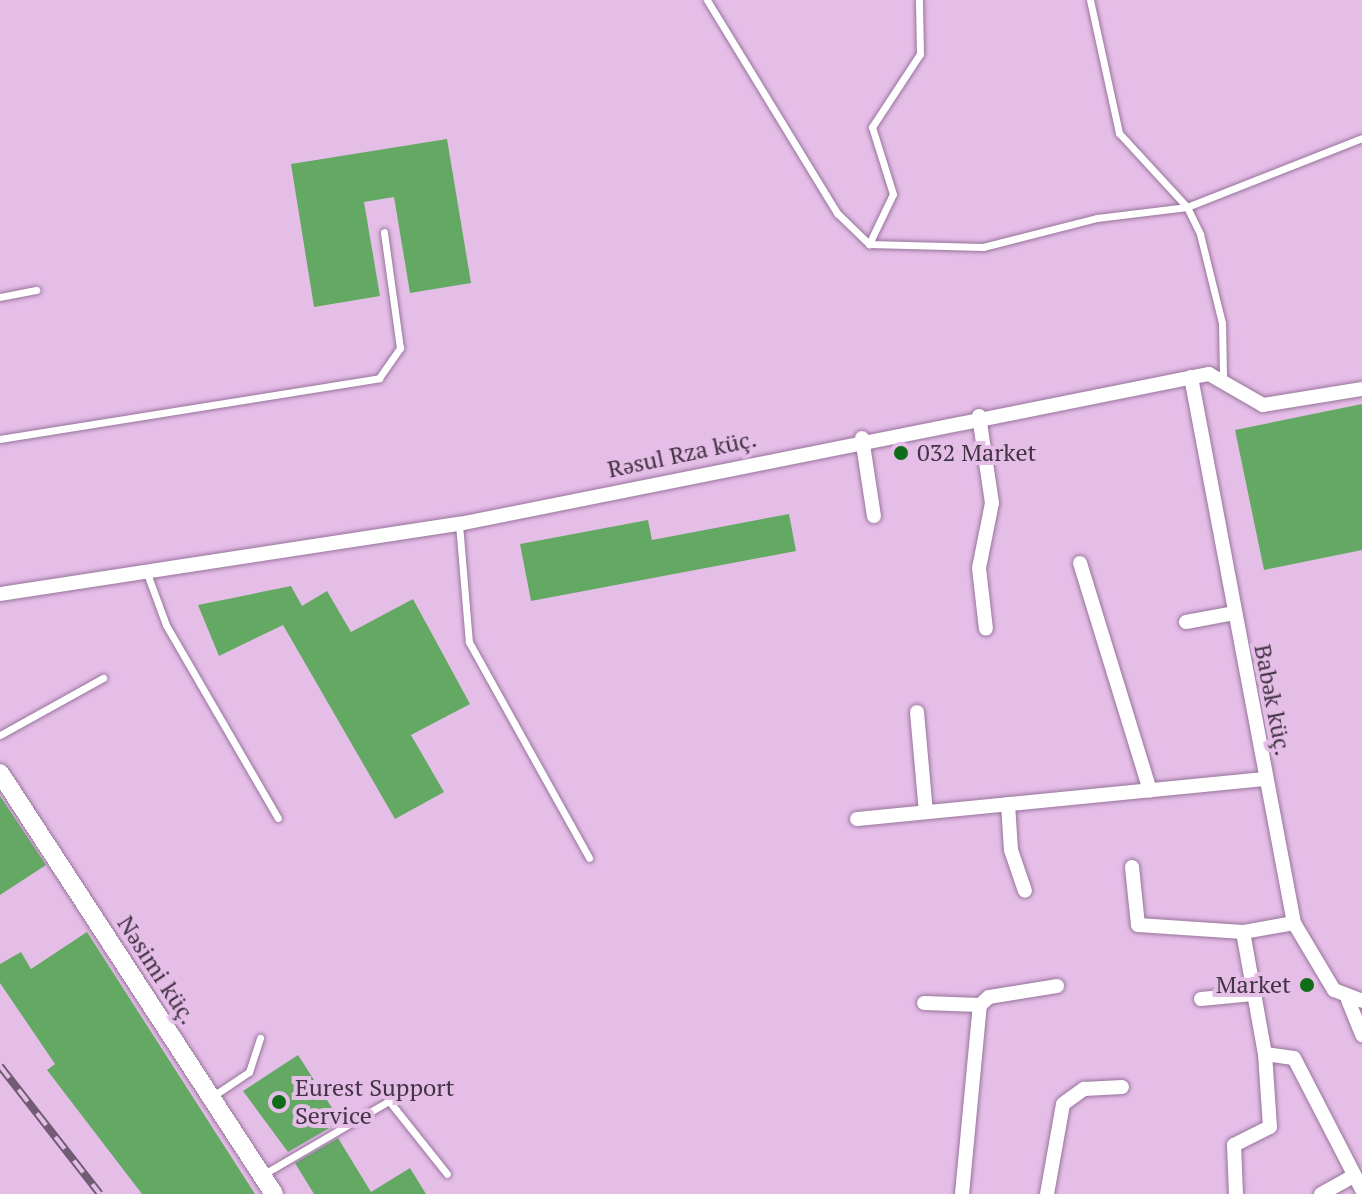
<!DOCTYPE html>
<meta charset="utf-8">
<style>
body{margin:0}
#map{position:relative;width:1362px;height:1194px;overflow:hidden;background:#e5bee8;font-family:"PT Serif",serif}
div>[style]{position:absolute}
.building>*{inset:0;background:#64a963}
.roads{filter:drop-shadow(0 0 2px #97749b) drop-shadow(0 0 2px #97749b)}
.service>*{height:7px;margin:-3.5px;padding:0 3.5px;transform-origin:3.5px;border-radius:3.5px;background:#fff}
.minor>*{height:14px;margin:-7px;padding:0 7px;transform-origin:7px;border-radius:7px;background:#fff}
.tertiary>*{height:18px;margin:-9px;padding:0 9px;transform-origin:9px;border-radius:9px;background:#fff}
.rail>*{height:8px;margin-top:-4px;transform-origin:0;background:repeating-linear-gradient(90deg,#e5bee8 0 15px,#725c74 0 30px);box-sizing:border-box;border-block:2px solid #725c74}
.dots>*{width:22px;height:22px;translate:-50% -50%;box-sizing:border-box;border:4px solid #e5bee8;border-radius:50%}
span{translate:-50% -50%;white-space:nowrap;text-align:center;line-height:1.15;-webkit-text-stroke:8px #e5bee8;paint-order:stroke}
.poi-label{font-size:24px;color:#433445}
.left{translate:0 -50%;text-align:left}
.right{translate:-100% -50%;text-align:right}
.street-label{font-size:24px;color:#433445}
</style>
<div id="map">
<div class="building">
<i style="clip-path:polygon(447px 139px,471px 283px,410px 293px,394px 197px,364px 202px,380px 296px,314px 307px,291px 164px)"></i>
<i style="clip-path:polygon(1362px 404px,1362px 550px,1264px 570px,1235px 430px)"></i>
<i style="clip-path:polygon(789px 514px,796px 551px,531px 601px,520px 544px,648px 520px,652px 540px)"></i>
<i style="clip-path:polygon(291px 586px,302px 606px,327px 591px,351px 632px,413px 599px,470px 704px,411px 735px,444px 792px,395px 819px,283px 625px,219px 656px,198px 605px)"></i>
<i style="clip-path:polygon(0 796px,46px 865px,0 895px)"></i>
<i style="clip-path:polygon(87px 932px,255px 1194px,142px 1194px,47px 1070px,55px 1064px,0 983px,0 964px,21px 952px,31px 969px)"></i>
<i style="clip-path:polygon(298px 1055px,336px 1114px,327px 1120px,331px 1127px,288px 1152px,243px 1091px)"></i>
<i style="clip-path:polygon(338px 1138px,371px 1192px,410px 1168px,426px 1194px,314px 1194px,295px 1163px)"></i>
</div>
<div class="roads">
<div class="service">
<i style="left:707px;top:0;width:250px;rotate:58.6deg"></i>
<i style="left:837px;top:213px;width:45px;rotate:44.1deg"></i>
<i style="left:869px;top:244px;width:114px;rotate:1.5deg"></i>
<i style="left:983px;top:247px;width:118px;rotate:-14.3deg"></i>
<i style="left:1097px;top:218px;width:91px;rotate:-7deg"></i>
<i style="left:1187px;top:207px;width:188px;rotate:-21.5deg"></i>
<i style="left:1090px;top:0;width:136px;rotate:77.7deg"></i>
<i style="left:1119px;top:133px;width:100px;rotate:47.4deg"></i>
<i style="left:1187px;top:207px;width:30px;rotate:64deg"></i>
<i style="left:1200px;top:234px;width:92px;rotate:76.1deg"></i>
<i style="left:1222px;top:323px;width:53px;rotate:88.9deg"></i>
<i style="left:869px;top:244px;width:55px;rotate:-64.4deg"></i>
<i style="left:893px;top:194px;width:70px;rotate:-107.4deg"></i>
<i style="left:872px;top:127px;width:87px;rotate:-56.7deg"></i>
<i style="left:920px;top:54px;width:54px;rotate:-91.1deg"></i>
<i style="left:0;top:297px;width:37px;rotate:-11deg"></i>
<i style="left:0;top:439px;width:384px;rotate:-9.1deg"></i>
<i style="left:379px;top:378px;width:37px;rotate:-55deg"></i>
<i style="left:400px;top:348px;width:117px;rotate:-97.9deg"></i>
<i style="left:459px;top:524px;width:118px;rotate:85.2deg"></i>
<i style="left:469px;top:642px;width:247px;rotate:60.9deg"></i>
<i style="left:148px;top:576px;width:52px;rotate:69.8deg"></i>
<i style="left:166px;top:625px;width:223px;rotate:59.9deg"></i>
<i style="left:0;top:735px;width:118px;rotate:-29deg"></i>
<i style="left:213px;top:1096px;width:43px;rotate:-33.7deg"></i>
<i style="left:249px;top:1072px;width:36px;rotate:-72deg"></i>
<i style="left:264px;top:1174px;width:145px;rotate:-30.3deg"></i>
<i style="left:389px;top:1101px;width:93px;rotate:51.5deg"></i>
</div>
<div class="minor">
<i style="left:1191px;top:377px;width:556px;rotate:79.32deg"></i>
<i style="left:1294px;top:923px;width:78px;rotate:59.2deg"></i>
<i style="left:1334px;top:990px;width:30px;rotate:21deg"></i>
<i style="left:979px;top:416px;width:88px;rotate:81.5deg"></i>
<i style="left:992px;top:503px;width:66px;rotate:101.3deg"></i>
<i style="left:979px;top:568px;width:61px;rotate:83.5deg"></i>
<i style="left:862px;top:438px;width:79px;rotate:81.3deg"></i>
<i style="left:1080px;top:563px;width:238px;rotate:72.9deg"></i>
<i style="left:0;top:594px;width:464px;rotate:-8.7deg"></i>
<i style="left:459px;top:524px;width:765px;rotate:-11.31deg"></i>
<i style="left:1209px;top:374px;width:62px;rotate:29.9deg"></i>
<i style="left:1263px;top:405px;width:100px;rotate:-9.2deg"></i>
<i style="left:1186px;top:622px;width:50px;rotate:-10.4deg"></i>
<i style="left:917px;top:712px;width:100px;rotate:84.9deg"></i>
<i style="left:1008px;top:804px;width:46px;rotate:86.3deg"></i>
<i style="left:1011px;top:850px;width:43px;rotate:71.1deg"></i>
<i style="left:857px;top:819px;width:410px;rotate:-5.6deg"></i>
<i style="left:1132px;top:867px;width:58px;rotate:84.1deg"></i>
<i style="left:1138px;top:925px;width:105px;rotate:3.8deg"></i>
<i style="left:1294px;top:923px;width:52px;rotate:170deg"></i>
<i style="left:1243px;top:932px;width:124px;rotate:79.8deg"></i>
<i style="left:1265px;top:1054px;width:29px;rotate:8deg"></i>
<i style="left:1294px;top:1058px;width:148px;rotate:62.7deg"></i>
<i style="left:1201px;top:999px;width:52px;rotate:-5.5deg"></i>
<i style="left:1348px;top:1000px;width:38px;rotate:68deg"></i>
<i style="left:924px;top:1003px;width:56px;rotate:2deg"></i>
<i style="left:962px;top:1194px;width:190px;rotate:-84.6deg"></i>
<i style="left:980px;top:1005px;width:12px;rotate:-42deg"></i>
<i style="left:989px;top:997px;width:69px;rotate:-9.2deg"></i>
<i style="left:1047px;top:1194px;width:91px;rotate:-79.9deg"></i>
<i style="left:1063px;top:1104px;width:26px;rotate:-36deg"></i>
<i style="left:1084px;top:1089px;width:38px;rotate:-3deg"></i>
<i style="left:1236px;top:1194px;width:49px;rotate:-92.3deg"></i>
<i style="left:1234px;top:1145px;width:40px;rotate:-26.6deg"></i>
<i style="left:1270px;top:1127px;width:73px;rotate:-93.9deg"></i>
<i style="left:1321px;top:1194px;width:37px;rotate:-29deg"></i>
</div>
<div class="tertiary">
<i style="left:0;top:773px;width:502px;rotate:56.94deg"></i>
</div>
</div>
<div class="rail">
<i style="left:0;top:1066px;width:162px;rotate:52deg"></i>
</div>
<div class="dots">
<i style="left:901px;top:453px;background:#0f6c18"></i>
<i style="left:1307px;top:985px;background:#0f6c18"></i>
<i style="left:279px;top:1102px;background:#0f6c18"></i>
</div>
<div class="poi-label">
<span class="left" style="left:917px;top:453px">032 Market</span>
<span class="right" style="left:1291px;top:985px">Market</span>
<span class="left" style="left:295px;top:1102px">Eurest Support<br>Service</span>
</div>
<div class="street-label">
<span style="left:682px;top:454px;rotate:-12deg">Rəsul Rza küç.</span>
<span style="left:1273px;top:700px;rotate:79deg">Babək küç.</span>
<span style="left:157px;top:970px;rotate:57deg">Nəsimi küç.</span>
</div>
</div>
